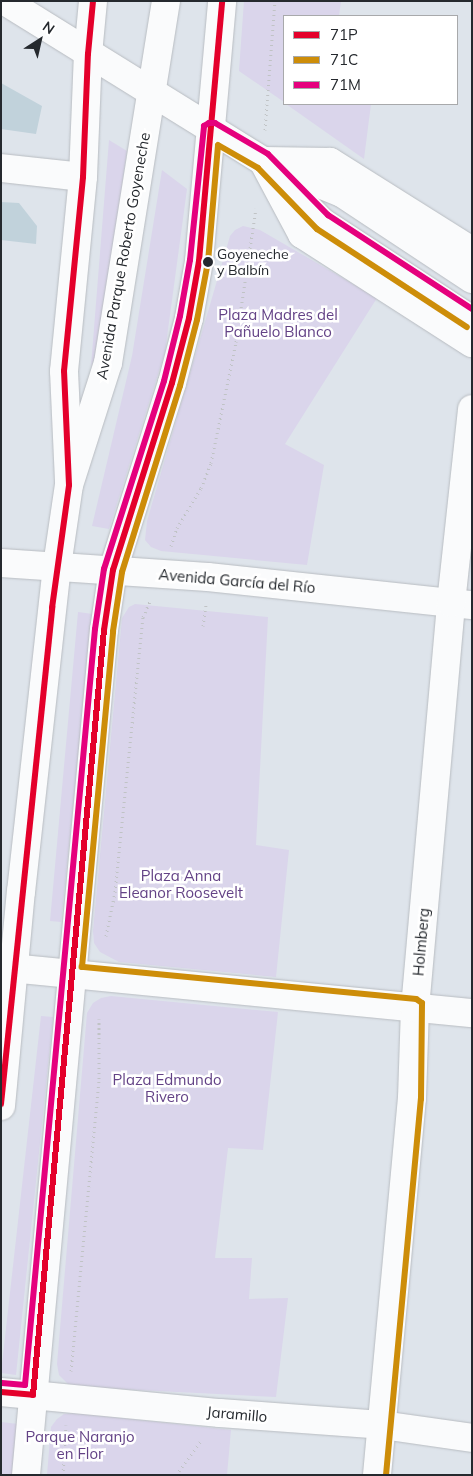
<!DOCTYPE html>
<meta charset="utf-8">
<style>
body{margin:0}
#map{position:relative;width:473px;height:1476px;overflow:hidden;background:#dee4eb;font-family:Mulish,sans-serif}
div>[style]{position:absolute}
.green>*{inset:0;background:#dad5eb}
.building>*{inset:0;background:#c1d2db}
.path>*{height:3px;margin-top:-1.5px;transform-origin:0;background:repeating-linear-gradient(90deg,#c0c3c5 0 1px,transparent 0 5px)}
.roads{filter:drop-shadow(0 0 1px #b8bcc1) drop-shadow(0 0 1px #b8bcc1)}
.street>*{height:28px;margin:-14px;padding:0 14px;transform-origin:14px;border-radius:14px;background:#fafbfc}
.secondary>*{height:28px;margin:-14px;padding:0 14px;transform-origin:14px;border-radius:14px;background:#fafbfc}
.bus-1>*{height:6px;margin:-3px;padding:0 3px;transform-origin:3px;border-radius:3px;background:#e4002b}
.bus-2>*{height:6px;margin:-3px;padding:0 3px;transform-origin:3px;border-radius:3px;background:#cd8d09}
.bus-3>*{height:6px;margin:-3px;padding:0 3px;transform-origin:3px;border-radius:3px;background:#e5007d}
.dots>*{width:14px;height:14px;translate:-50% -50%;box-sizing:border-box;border:2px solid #fff;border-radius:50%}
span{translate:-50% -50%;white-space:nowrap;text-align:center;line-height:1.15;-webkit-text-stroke:5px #fff;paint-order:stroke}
.bus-label{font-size:14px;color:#25292e}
.left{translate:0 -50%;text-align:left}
.street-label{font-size:15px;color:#25292e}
.park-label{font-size:15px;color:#634286}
.frame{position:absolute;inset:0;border:2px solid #25292e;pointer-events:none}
.legend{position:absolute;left:283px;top:15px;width:175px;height:90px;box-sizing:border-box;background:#fff;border:1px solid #a8a9ab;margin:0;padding:6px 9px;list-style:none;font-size:15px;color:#25292e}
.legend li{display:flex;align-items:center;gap:10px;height:25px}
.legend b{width:25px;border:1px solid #a8a9ab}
.north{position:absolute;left:15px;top:15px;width:50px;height:50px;-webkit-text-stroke:4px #fff;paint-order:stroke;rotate:35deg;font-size:14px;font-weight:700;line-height:20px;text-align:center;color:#25292e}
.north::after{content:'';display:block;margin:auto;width:18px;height:22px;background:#25292e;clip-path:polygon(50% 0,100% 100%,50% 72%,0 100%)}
</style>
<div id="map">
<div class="green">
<i style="clip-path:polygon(244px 1px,341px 1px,339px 16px,284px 16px,284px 102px,239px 71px)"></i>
<i style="clip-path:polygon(286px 104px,371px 104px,364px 159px)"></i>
<i style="clip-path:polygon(109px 140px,127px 151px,99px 350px,91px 366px)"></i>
<i style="clip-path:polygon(162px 170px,187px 189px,165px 352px,109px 529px,92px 526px,132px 356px)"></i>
<i style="clip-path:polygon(243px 226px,260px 230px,377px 298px,285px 444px,324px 465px,307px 565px,161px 551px,151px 547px,145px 540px,147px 521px,230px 236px,235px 230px)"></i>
<i style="clip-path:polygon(135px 604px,268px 617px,256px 845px,289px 850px,276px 977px,119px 962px,100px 952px,94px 943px,93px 931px,122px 618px,129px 607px)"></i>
<i style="clip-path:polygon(78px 612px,93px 614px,61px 922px,50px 921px)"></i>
<i style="clip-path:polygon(111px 996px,278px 1012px,263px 1150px,228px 1148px,215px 1258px,252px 1258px,249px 1299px,288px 1298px,276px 1397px,80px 1387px,68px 1384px,59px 1375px,57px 1364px,87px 1013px,93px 1003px,101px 998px)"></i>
<i style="clip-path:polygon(41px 1016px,53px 1017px,16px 1375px,1px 1373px)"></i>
<i style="clip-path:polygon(75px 1413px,231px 1430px,227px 1475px,47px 1475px,51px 1427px,57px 1419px,64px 1414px)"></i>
<i style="clip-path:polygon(1px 1422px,18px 1424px,13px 1475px,1px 1475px)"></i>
</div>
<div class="building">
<i style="clip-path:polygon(1px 83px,42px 106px,36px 134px,1px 129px)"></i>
<i style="clip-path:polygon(1px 202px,19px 203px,37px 226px,36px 244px,1px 240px)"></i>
</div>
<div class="path">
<i style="left:265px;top:130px;width:129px;rotate:-85.6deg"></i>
<i style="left:171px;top:546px;width:19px;rotate:-72deg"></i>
<i style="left:177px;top:528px;width:47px;rotate:-59deg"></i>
<i style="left:201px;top:488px;width:27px;rotate:-68deg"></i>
<i style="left:211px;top:463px;width:124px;rotate:-78.3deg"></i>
<i style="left:236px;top:342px;width:135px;rotate:-81.5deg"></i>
<i style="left:203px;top:626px;width:22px;rotate:-82deg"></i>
<i style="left:106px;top:936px;width:45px;rotate:-78.4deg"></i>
<i style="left:115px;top:892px;width:276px;rotate:-84.2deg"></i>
<i style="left:143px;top:617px;width:17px;rotate:-66deg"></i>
<i style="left:71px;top:1371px;width:293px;rotate:-84.5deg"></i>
<i style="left:99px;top:1079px;width:60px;rotate:-90deg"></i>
<i style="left:63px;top:1475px;width:50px;rotate:-86.6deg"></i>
<i style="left:176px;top:1475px;width:44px;rotate:-54.2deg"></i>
</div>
<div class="roads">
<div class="street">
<i style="left:1px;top:168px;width:82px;rotate:6.3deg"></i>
<i style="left:472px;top:251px;width:168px;rotate:-147.9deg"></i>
<i style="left:330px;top:162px;width:67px;rotate:-179.1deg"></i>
<i style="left:263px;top:161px;width:83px;rotate:61.9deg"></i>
<i style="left:302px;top:234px;width:202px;rotate:32.7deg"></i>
<i style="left:69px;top:481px;width:110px;rotate:-92.6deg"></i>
<i style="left:64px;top:371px;width:195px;rotate:-84.4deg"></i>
<i style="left:83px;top:177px;width:123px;rotate:-87.7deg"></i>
<i style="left:88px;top:54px;width:53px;rotate:-84.6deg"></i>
<i style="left:1px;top:563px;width:207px;rotate:3.9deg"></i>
<i style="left:208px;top:577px;width:265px;rotate:6.1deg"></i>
<i style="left:1px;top:967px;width:473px;rotate:5.6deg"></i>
<i style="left:1px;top:1392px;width:220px;rotate:5.5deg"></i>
<i style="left:220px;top:1413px;width:162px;rotate:4.2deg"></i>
<i style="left:382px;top:1425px;width:91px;rotate:8.2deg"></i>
<i style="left:377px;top:1475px;width:379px;rotate:-84.7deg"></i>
<i style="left:412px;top:1098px;width:90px;rotate:-88.1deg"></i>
<i style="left:415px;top:1008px;width:407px;rotate:-84.9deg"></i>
<i style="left:451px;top:603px;width:195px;rotate:-83.8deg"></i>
</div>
<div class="secondary">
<i style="left:5px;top:1px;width:304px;rotate:31.8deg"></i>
<i style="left:263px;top:161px;width:85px;rotate:22.1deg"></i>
<i style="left:342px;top:193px;width:156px;rotate:33.5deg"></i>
<i style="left:269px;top:168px;width:76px;rotate:45.5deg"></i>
<i style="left:322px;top:222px;width:179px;rotate:33.2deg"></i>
<i style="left:1px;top:1106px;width:215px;rotate:-84.7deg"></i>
<i style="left:21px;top:892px;width:328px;rotate:-83.7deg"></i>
<i style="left:57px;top:566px;width:82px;rotate:-81.6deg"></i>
<i style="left:69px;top:485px;width:128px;rotate:-72.3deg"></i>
<i style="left:108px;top:363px;width:367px;rotate:-80.9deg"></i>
<i style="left:26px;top:1475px;width:849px;rotate:-84.73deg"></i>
<i style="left:104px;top:630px;width:61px;rotate:-81.5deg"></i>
<i style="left:113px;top:570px;width:196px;rotate:-72.5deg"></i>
<i style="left:172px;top:383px;width:67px;rotate:-75.3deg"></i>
<i style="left:189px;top:318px;width:58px;rotate:-80deg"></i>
<i style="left:199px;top:261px;width:261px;rotate:-84.9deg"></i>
</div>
</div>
<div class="bus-1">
<i style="left:1px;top:1104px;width:499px;rotate:-84.1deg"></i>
<i style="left:52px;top:608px;width:124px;rotate:-82.1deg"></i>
<i style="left:69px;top:485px;width:114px;rotate:-92.5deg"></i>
<i style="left:64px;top:371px;width:195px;rotate:-84.4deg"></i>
<i style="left:83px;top:177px;width:123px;rotate:-87.7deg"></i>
<i style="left:88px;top:54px;width:53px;rotate:-84.6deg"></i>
<i style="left:1px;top:1392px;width:32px;rotate:5deg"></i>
<i style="left:33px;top:1395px;width:768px;rotate:-84.7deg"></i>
<i style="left:104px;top:630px;width:61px;rotate:-81.5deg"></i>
<i style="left:113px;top:570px;width:196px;rotate:-72.5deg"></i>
<i style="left:172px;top:383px;width:67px;rotate:-75.3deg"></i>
<i style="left:189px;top:318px;width:58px;rotate:-80deg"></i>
<i style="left:199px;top:261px;width:261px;rotate:-84.9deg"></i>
</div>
<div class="bus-2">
<i style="left:386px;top:1475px;width:378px;rotate:-84.7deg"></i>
<i style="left:421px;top:1099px;width:96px;rotate:-89.4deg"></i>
<i style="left:422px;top:1003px;width:7px;rotate:-146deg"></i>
<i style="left:416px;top:999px;width:336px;rotate:-174.5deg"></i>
<i style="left:82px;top:967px;width:337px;rotate:-84.7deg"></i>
<i style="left:113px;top:631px;width:60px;rotate:-81.3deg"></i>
<i style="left:122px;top:572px;width:195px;rotate:-72.7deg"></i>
<i style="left:180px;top:386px;width:68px;rotate:-75.6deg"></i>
<i style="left:197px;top:320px;width:59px;rotate:-79.3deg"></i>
<i style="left:208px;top:262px;width:117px;rotate:-85.1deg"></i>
<i style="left:218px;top:145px;width:46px;rotate:29.9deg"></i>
<i style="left:258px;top:168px;width:85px;rotate:46deg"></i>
<i style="left:317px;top:229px;width:179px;rotate:33.2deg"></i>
</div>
<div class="bus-3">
<i style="left:2px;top:1383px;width:23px;rotate:5deg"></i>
<i style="left:25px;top:1385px;width:759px;rotate:-84.71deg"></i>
<i style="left:95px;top:629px;width:61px;rotate:-81.5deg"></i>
<i style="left:104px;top:569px;width:197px;rotate:-72.3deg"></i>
<i style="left:164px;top:381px;width:67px;rotate:-76.2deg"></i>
<i style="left:180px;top:316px;width:57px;rotate:-79.9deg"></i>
<i style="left:190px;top:260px;width:135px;rotate:-84deg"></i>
<i style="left:204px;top:126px;width:6px;rotate:-31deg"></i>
<i style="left:209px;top:123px;width:6px"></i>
<i style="left:215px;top:123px;width:61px;rotate:30.3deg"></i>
<i style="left:268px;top:154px;width:86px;rotate:45.5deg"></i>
<i style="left:328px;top:215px;width:172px;rotate:33.1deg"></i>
</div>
<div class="dots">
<i style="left:208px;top:262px;background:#25292e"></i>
</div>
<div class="bus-label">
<span class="left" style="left:217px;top:262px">Goyeneche<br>y Balbín</span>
</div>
<div class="street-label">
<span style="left:123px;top:256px;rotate:-80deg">Avenida Parque Roberto Goyeneche</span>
<span style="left:237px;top:581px;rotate:5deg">Avenida García del Río</span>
<span style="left:421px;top:942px;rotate:-85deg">Holmberg</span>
<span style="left:237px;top:1414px;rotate:5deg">Jaramillo</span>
</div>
<div class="park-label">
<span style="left:278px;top:323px">Plaza Madres del<br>Pañuelo Blanco</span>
<span style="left:181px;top:884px">Plaza Anna<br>Eleanor Roosevelt</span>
<span style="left:167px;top:1088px">Plaza Edmundo<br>Rivero</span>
<span style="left:80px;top:1445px">Parque Naranjo<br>en Flor</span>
</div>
<div class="frame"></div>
<ul class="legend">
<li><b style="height:6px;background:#e4002b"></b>71P</li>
<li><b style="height:6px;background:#cd8d09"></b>71C</li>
<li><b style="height:6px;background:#e5007d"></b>71M</li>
</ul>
<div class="north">N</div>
</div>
